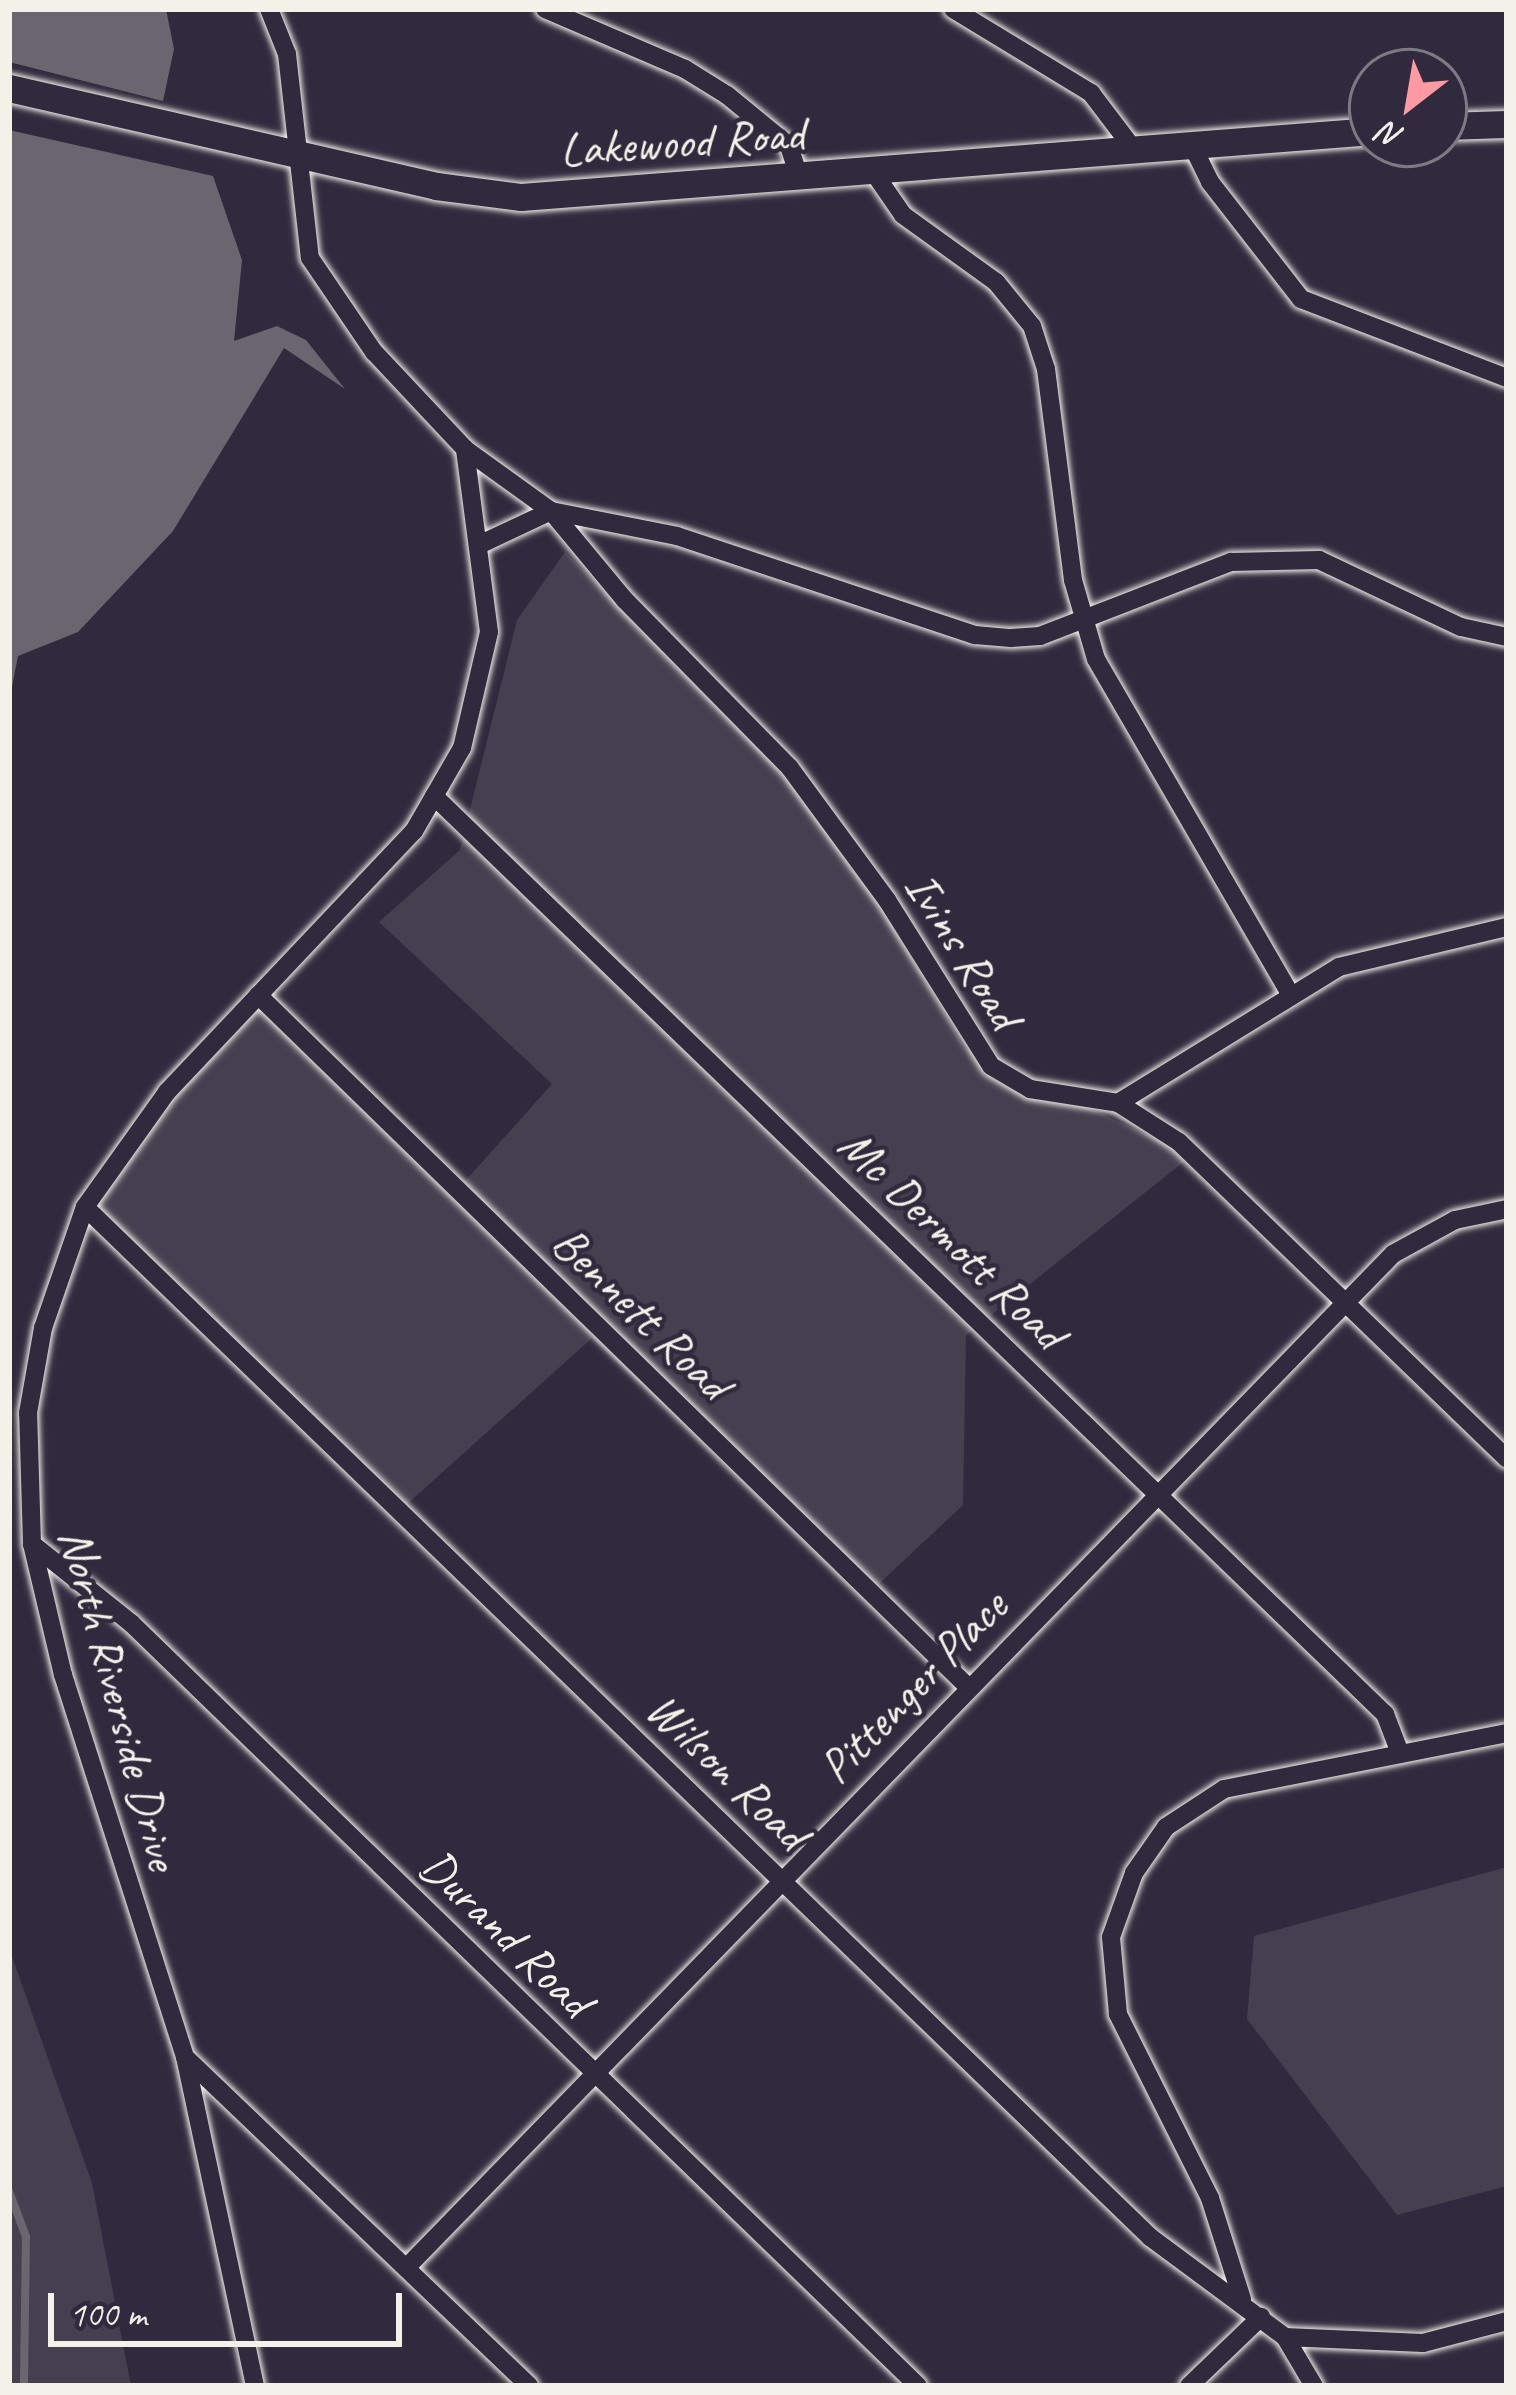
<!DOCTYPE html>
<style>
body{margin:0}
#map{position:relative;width:1516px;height:2395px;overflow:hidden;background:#2f2a3d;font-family:Caveat,sans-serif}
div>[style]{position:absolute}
.green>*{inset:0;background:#454050}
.water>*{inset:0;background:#6a6670}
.stream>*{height:8px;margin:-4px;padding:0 4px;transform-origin:4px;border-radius:4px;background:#6a6670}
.roads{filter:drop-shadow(0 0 3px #f4f1e8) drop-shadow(0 0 3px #f4f1e8)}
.street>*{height:18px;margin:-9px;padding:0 9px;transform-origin:9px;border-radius:9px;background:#2f2a3d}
.secondary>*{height:27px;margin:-13.5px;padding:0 13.5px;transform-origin:13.5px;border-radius:13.5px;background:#2f2a3d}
span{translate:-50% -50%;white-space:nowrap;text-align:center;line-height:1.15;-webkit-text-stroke:9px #2f2a3d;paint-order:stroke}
.street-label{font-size:48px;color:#f4f1e8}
.frame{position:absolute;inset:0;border:12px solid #f4f1e8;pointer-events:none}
.north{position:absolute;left:1348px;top:48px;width:120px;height:120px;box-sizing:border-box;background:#2f2a3d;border:3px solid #7e7a81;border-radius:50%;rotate:211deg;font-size:33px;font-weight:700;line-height:48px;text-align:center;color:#f4f1e8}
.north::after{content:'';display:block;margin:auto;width:42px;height:54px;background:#ff9aa2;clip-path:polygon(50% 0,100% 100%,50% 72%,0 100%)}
.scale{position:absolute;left:48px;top:2293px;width:354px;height:54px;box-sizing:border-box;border:6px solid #f4f1e8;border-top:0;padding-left:15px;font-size:36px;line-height:42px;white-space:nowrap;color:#f4f1e8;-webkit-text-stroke:9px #2f2a3d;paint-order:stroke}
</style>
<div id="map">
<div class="green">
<i style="clip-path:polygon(565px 552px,820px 804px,965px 1049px,1191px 1156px,966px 1335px,963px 1505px,867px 1595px,592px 1338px,406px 1505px,86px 1202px,148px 1103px,255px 997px,458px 1189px,552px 1084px,379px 922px,460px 850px,517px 620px)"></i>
<i style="clip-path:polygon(1507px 1867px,1507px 2186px,1397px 2215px,1247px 2019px,1254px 1936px)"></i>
<i style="clip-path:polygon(9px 1948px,92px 2183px,131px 2386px,9px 2386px)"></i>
</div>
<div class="water">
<i style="clip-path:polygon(9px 9px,166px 9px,174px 49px,163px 101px,9px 62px)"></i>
<i style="clip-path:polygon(9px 130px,213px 176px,242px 260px,234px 341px,277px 326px,306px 340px,345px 389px,284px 348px,173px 531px,78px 632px,18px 656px,9px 702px)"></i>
</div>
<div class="stream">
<i style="left:9px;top:2191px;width:49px;rotate:69.7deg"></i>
<i style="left:26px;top:2237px;width:149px;rotate:90.8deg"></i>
</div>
<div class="roads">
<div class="street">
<i style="left:269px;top:9px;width:48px;rotate:68.2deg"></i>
<i style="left:287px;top:54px;width:205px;rotate:83.6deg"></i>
<i style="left:310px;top:258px;width:114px;rotate:55.8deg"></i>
<i style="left:374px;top:352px;width:133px;rotate:46.8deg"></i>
<i style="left:465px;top:449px;width:106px;rotate:35.8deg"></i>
<i style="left:551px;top:511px;width:116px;rotate:50.3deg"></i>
<i style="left:625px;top:600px;width:235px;rotate:45.5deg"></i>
<i style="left:790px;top:768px;width:164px;rotate:53.7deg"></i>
<i style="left:887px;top:900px;width:196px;rotate:57.9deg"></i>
<i style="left:991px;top:1066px;width:45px;rotate:30.5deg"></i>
<i style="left:1030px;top:1089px;width:89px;rotate:9deg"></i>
<i style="left:1118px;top:1103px;width:72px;rotate:32.6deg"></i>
<i style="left:1179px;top:1142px;width:456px;rotate:44deg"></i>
<i style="left:545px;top:9px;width:152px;rotate:23.2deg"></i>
<i style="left:685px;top:69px;width:49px;rotate:31.8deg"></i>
<i style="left:727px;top:95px;width:80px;rotate:39.4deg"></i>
<i style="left:789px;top:146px;width:35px;rotate:72deg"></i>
<i style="left:953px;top:9px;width:162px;rotate:31.3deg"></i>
<i style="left:1091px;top:93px;width:73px;rotate:52.8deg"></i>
<i style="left:1193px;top:147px;width:39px;rotate:64deg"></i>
<i style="left:1210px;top:182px;width:148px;rotate:52.1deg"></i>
<i style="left:1301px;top:299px;width:221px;rotate:21deg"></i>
<i style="left:874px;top:173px;width:51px;rotate:55.4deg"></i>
<i style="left:903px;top:215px;width:115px;rotate:35.8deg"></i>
<i style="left:996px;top:282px;width:57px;rotate:50.7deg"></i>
<i style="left:1032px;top:326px;width:45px;rotate:72deg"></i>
<i style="left:1046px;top:369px;width:213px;rotate:82.7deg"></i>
<i style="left:1073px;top:580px;width:82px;rotate:73.8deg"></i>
<i style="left:1096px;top:659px;width:388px;rotate:59.9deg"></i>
<i style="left:483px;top:543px;width:75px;rotate:-25.2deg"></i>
<i style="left:551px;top:511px;width:128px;rotate:11.2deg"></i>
<i style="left:677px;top:536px;width:314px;rotate:18.4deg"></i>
<i style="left:975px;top:635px;width:36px;rotate:5deg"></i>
<i style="left:1011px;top:638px;width:29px;rotate:-4deg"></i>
<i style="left:1040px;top:636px;width:205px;rotate:-21.2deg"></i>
<i style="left:1231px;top:562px;width:88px;rotate:-1.3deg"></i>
<i style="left:1319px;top:560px;width:157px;rotate:25.3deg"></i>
<i style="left:1461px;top:627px;width:47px;rotate:12.3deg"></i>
<i style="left:434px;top:796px;width:1322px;rotate:43.99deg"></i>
<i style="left:1385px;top:1714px;width:39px;rotate:69deg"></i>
<i style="left:258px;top:995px;width:991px;rotate:44.26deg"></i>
<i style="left:1118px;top:1103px;width:259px;rotate:-31.6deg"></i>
<i style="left:1339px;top:967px;width:173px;rotate:-13.4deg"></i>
<i style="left:85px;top:1207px;width:1482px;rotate:44.04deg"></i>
<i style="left:1150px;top:2237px;width:168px;rotate:36.5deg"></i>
<i style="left:1285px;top:2337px;width:57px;rotate:59.4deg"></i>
<i style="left:32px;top:1544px;width:127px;rotate:38.6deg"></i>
<i style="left:131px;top:1623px;width:1096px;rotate:44.11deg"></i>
<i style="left:185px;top:2057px;width:476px;rotate:43.7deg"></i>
<i style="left:406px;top:2268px;width:1415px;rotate:-45.77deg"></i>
<i style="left:1393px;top:1254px;width:71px;rotate:-28.7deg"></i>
<i style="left:1455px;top:1220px;width:53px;rotate:-11.9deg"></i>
<i style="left:1242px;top:2299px;width:106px;rotate:-107.6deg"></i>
<i style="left:1210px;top:2198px;width:206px;rotate:-116.6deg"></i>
<i style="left:1118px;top:2014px;width:77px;rotate:-95.2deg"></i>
<i style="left:1111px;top:1937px;width:68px;rotate:-70.2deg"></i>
<i style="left:1134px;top:1873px;width:56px;rotate:-55.2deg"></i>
<i style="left:1166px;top:1827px;width:69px;rotate:-33.2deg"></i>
<i style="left:1224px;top:1789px;width:288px;rotate:-11.2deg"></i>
<i style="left:1285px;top:2337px;width:138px;rotate:2.5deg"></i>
<i style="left:1423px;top:2343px;width:87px;rotate:-14.7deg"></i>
<i style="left:255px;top:2386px;width:336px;rotate:-102deg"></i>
<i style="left:185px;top:2057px;width:401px;rotate:-107.7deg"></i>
<i style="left:63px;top:1675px;width:135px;rotate:-103.3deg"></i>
<i style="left:32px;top:1544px;width:131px;rotate:-91.7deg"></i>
<i style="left:28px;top:1413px;width:86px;rotate:-80deg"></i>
<i style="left:43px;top:1328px;width:128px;rotate:-70.9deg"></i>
<i style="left:85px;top:1207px;width:141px;rotate:-54.5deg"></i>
<i style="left:167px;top:1092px;width:359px;rotate:-46.6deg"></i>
<i style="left:414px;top:831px;width:96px;rotate:-60deg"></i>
<i style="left:462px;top:748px;width:119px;rotate:-76.9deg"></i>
<i style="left:489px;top:632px;width:185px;rotate:-97.5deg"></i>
<i style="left:1189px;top:2386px;width:100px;rotate:-43.8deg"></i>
</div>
<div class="secondary">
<i style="left:9px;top:88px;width:438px;rotate:12.9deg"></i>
<i style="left:436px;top:186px;width:86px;rotate:7.4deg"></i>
<i style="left:521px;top:197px;width:854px;rotate:-4.43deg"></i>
<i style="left:1444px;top:126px;width:63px;rotate:-1.8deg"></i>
</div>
</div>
<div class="street-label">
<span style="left:682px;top:142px;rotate:-4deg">Lakewood Road</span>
<span style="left:963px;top:950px;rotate:58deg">Ivins Road</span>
<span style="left:952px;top:1239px;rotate:44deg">Mc Dermott Road</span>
<span style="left:641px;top:1313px;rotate:44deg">Bennett Road</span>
<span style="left:913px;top:1687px;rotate:-46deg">Pittenger Place</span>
<span style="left:119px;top:1699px;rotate:75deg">North Riverside Drive</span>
<span style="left:727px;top:1771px;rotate:44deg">Wilson Road</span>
<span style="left:506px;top:1933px;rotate:44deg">Durand Road</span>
</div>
<div class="frame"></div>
<div class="north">N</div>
<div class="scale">100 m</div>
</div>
